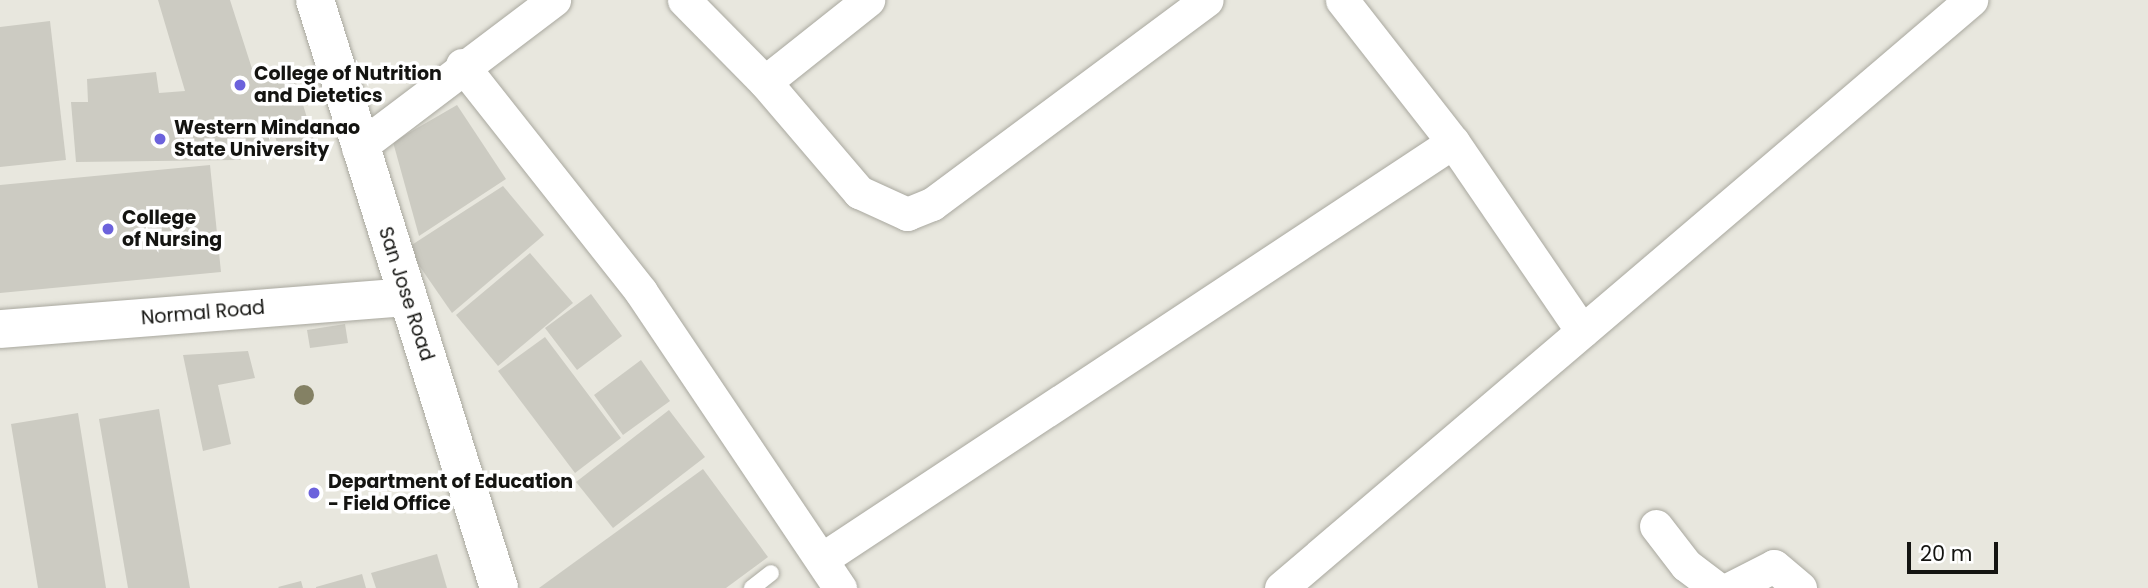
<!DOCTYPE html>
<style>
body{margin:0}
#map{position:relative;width:2148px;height:588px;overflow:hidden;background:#e8e7de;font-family:Poppins,sans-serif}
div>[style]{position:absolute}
.building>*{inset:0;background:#cccbc2}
.roads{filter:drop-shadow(0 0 2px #a9a89f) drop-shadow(0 0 2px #a9a89f)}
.lane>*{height:16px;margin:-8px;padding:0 8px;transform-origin:8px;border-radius:8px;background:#fff}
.street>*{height:33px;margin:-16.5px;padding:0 16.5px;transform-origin:16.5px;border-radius:16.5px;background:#fff}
.secondary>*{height:38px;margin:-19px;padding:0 19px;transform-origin:19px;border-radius:19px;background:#fff}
.primary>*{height:38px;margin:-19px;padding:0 19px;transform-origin:19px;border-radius:19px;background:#fff}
.trees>*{width:20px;height:20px;margin:-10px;border-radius:50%;background:#848164}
.dots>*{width:19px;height:19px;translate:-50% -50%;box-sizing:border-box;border:4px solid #fff;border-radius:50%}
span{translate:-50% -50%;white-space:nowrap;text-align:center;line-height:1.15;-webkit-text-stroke:7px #fff;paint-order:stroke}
.poi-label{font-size:19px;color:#141411;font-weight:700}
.left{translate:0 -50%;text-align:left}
.street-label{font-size:19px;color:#141411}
.scale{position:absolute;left:1907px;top:542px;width:91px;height:32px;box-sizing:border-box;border:4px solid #141411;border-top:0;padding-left:9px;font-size:21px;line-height:24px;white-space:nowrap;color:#141411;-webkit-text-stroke:5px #fff;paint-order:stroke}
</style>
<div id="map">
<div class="building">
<i style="clip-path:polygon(158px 0,230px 0,255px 78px,292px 69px,316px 147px,281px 157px,275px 136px,269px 139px,273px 155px,237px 160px,76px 162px,71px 102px,88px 102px,87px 79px,156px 72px,159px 93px,185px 91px)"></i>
<i style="clip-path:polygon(50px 21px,66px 160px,0 167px,0 27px)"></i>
<i style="clip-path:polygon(457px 105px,506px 179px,419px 236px,393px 142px)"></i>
<i style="clip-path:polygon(210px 165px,221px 272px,0 293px,0 185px)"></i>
<i style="clip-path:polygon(503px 186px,544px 235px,452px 313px,407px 248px)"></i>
<i style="clip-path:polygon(530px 253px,573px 303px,498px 366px,456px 315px)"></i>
<i style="clip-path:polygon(591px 294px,622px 336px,577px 370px,545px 328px)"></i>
<i style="clip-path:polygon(345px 324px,348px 343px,310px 348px,307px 330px)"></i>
<i style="clip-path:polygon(545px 337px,621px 438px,575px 473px,498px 371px)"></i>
<i style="clip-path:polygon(248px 351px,255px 378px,218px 385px,231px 444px,203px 451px,183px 355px)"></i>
<i style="clip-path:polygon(641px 360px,670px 401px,623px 435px,594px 395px)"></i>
<i style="clip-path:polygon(159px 409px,190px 588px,128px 588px,99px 419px)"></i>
<i style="clip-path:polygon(669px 410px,705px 457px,613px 528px,576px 482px)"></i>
<i style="clip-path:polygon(78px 413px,106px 588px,38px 588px,11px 424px)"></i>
<i style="clip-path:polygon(703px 469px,768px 557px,726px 588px,539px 588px)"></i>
<i style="clip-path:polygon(437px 554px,447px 588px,376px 588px,371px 573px)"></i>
<i style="clip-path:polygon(362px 574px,366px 588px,316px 588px,316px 587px)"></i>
<i style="clip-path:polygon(301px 581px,303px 588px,279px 588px,278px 587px)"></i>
</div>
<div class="roads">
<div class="lane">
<i style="left:752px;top:588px;width:24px;rotate:-38deg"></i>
</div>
<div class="street">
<i style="left:684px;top:0;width:115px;rotate:45.4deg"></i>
<i style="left:765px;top:82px;width:145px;rotate:49.5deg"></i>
<i style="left:859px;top:192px;width:53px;rotate:24.6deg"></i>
<i style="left:907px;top:214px;width:27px;rotate:-22deg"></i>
<i style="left:932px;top:204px;width:342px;rotate:-36.6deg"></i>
<i style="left:1342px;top:0;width:180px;rotate:52deg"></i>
<i style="left:1453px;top:142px;width:229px;rotate:55.7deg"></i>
<i style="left:462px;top:65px;width:289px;rotate:51.7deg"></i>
<i style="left:641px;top:292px;width:357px;rotate:56.1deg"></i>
<i style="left:765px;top:82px;width:132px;rotate:-38.5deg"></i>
<i style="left:358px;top:148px;width:246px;rotate:-37.1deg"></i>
<i style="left:1656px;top:526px;width:49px;rotate:52.4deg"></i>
<i style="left:1686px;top:565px;width:38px;rotate:37deg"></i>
<i style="left:822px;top:559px;width:756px;rotate:-33.46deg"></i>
<i style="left:1281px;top:588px;width:907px;rotate:-40.44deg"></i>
<i style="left:1731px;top:588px;width:48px;rotate:-27.1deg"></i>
<i style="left:1774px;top:566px;width:34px;rotate:40deg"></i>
</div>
<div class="secondary">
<i style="left:0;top:329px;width:407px;rotate:-4.5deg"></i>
</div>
<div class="primary">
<i style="left:315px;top:0;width:616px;rotate:72.62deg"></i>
</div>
</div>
<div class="trees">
<i style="left:304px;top:395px"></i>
</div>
<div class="dots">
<i style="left:240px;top:85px;background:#6c62dc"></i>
<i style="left:160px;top:139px;background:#6c62dc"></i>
<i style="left:108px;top:229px;background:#6c62dc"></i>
<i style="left:314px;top:493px;background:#6c62dc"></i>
</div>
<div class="poi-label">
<span class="left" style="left:254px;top:85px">College of Nutrition<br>and Dietetics</span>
<span class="left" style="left:174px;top:139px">Western Mindanao<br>State University</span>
<span class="left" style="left:122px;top:229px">College<br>of Nursing</span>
<span class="left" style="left:328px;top:493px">Department of Education<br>- Field Office</span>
</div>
<div class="street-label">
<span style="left:406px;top:294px;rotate:72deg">San Jose Road</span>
<span style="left:203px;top:313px;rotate:-5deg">Normal Road</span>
</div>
<div class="scale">20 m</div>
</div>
